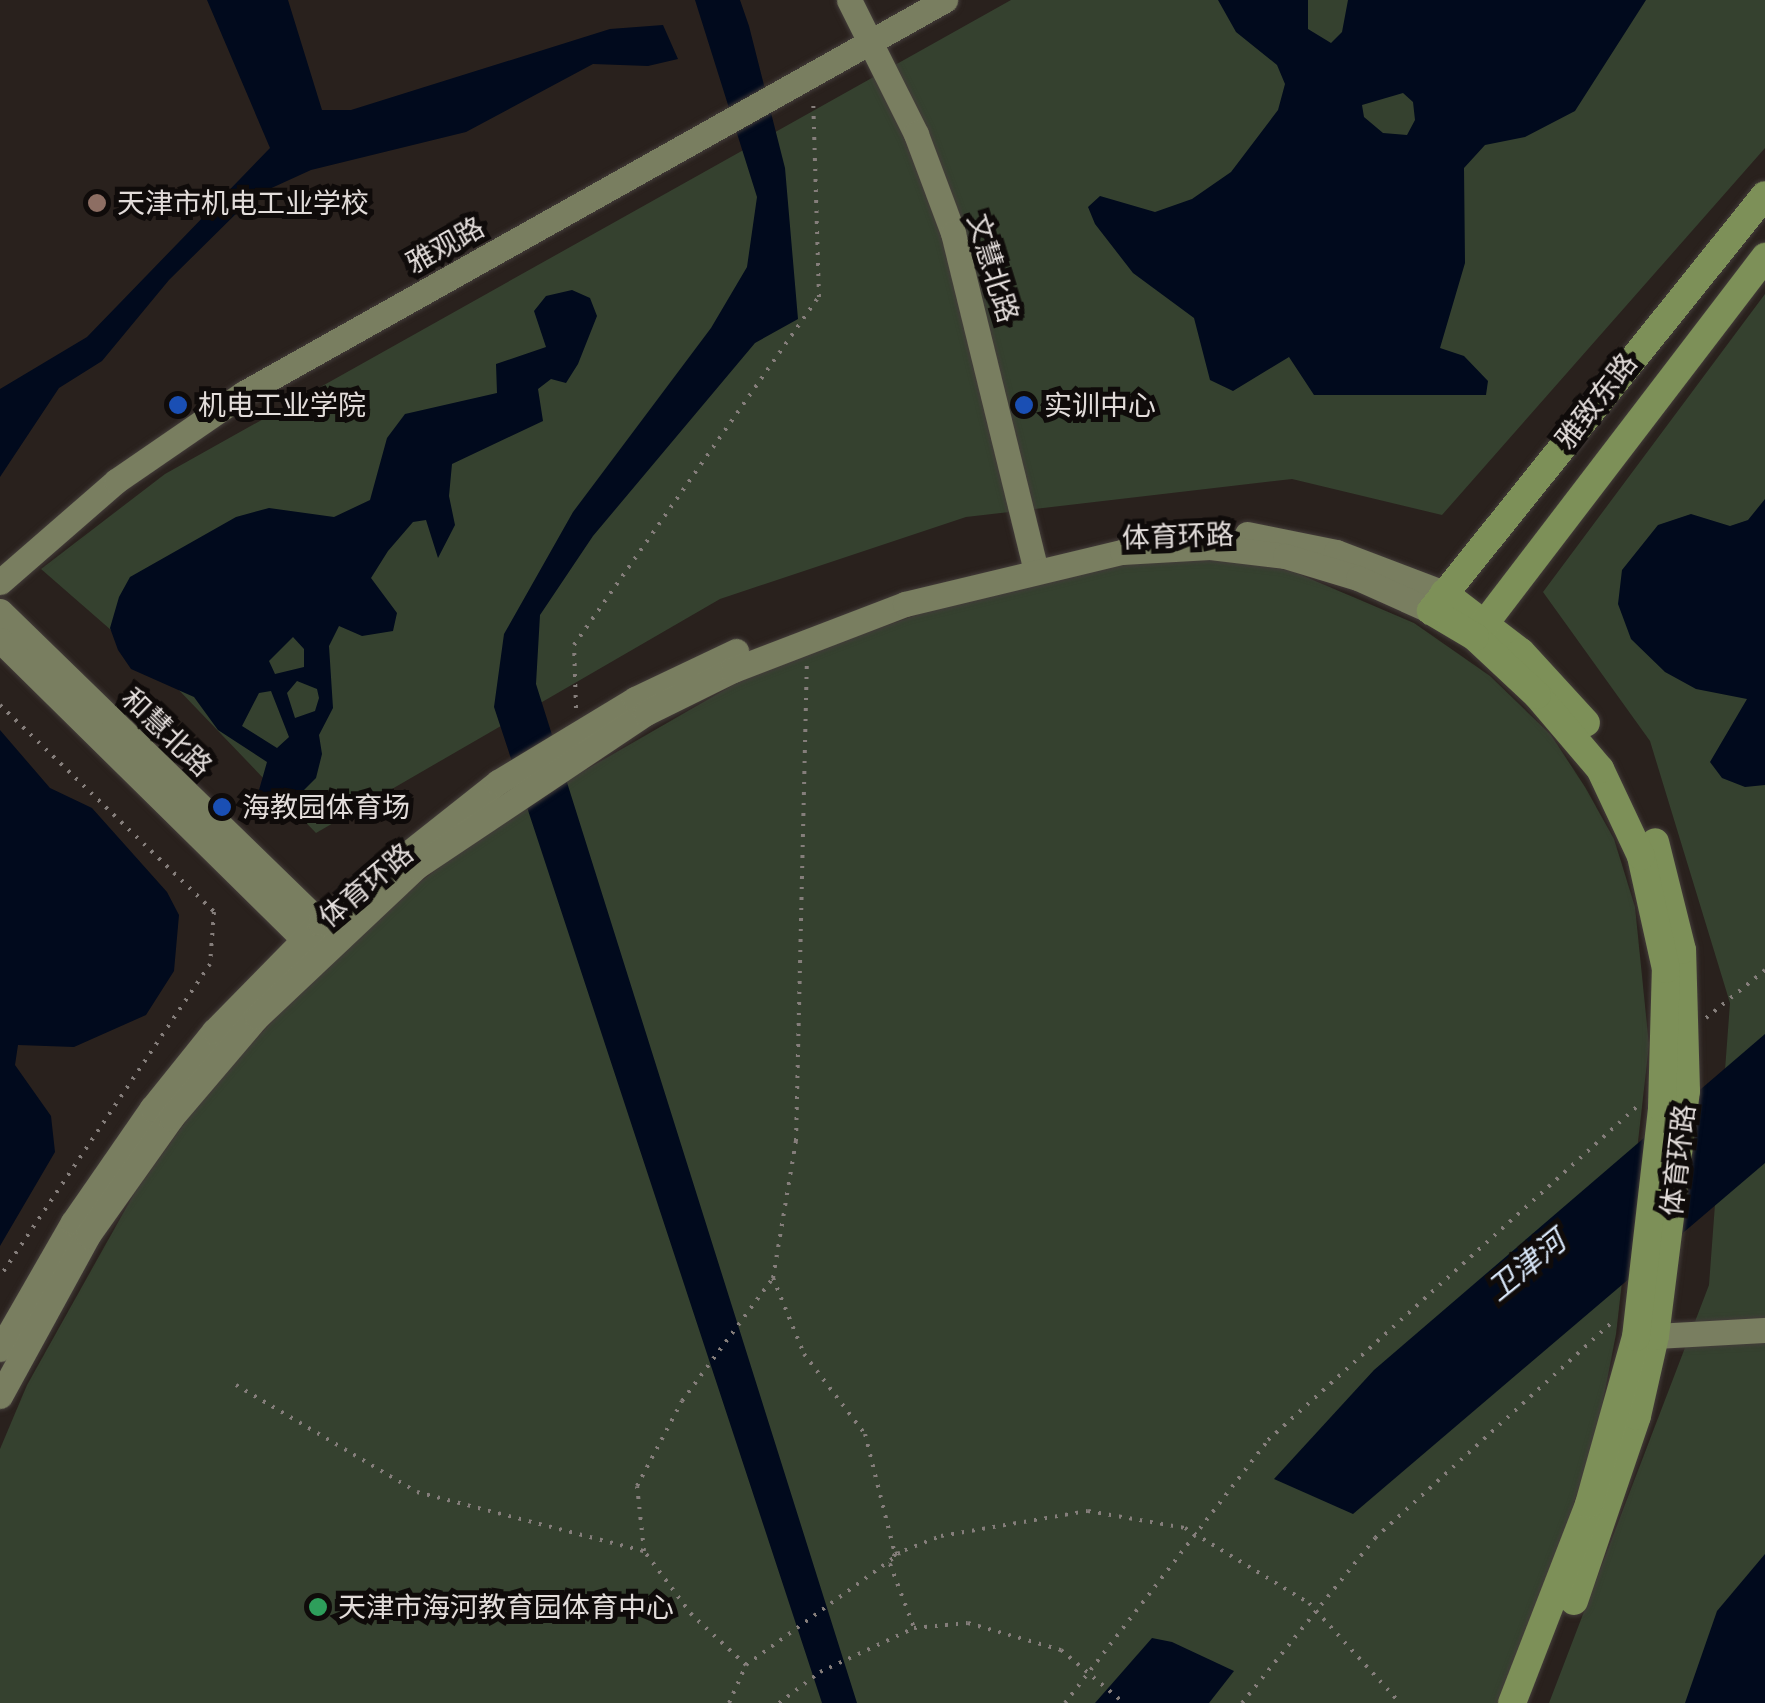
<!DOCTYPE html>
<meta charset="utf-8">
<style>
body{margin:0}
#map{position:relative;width:1765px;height:1703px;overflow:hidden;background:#29211d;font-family:"Public Sans","Noto Sans SC",sans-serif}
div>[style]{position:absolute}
.green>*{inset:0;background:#35412f}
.water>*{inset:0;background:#010a1d}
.path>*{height:4px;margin-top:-2px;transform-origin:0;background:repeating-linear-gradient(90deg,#857e7b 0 2.5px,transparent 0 10.5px)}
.roads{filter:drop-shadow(0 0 2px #433c3a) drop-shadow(0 0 2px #433c3a)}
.secondary>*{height:25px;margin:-12.5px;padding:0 12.5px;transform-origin:12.5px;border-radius:12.5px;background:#797e60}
.primary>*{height:28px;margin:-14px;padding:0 14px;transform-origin:14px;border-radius:14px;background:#7d9058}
.path-bridge>*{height:4px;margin-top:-2px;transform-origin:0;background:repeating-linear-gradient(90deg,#857e7b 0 2.5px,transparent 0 10.5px)}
.dots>*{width:28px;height:28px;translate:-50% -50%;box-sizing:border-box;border:5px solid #0f0b0a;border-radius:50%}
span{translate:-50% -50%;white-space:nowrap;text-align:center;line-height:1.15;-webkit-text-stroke:10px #0f0b0a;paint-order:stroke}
.poi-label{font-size:28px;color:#e2dcda}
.left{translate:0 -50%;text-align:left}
.street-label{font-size:28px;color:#e2dcda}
.water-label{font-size:30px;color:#d6e4f6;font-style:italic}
</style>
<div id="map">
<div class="green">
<i style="clip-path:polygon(1011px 0,1765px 0,1765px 148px,1442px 515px,1292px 479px,966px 517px,720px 599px,316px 833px,174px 685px,41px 569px,165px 474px)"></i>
<i style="clip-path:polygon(1765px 294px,1765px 1703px,1549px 1703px,1709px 1285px,1730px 1003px,1650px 741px,1543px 592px)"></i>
<i style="clip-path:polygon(1149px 559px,1226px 560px,1292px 571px,1414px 623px,1490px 676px,1551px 735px,1585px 787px,1614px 839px,1635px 907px,1649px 1045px,1616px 1334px,1598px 1427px,1561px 1544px,1497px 1703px,0 1703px,0 1449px,27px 1385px,135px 1192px,206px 1093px,302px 989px,383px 911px,502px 818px,759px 670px,982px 592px)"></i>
</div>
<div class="water">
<i style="clip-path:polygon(207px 0,288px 0,322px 110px,351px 110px,610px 29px,663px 25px,678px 59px,648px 66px,593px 64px,466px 132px,311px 170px,254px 196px,169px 280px,102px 361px,59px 388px,0 477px,0 389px,87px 337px,270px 148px)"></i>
<i style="clip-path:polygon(695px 0,740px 0,749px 26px,785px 168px,798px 319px,755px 343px,593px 536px,540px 615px,536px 684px,857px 1703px,822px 1703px,494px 707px,504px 634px,573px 512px,711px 328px,747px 267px,757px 197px)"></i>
<i style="clip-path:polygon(evenodd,1218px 0,1308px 0,1308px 29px,1331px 43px,1342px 32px,1348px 0,1646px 0,1575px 111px,1525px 137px,1485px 145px,1464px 168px,1465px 263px,1440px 348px,1464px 356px,1488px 381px,1486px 395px,1314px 395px,1289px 357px,1233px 391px,1210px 380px,1194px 318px,1133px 273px,1095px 224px,1088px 207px,1100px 196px,1155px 212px,1192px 199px,1231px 172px,1278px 110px,1285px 84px,1277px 65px,1236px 32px,1218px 0,1403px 93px,1413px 102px,1415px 120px,1407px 135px,1383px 133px,1364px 117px,1362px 105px,1403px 93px)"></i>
<i style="clip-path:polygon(evenodd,572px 290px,590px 298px,597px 316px,578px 364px,566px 383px,551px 379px,538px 389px,543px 421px,452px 464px,449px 496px,455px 525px,438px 558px,426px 520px,413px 522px,388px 551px,371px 578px,397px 613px,393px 631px,362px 636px,339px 626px,329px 646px,333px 708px,319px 735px,322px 754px,316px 778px,289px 805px,267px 809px,259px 790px,267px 762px,218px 730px,194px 697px,131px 669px,118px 650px,110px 628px,119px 597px,130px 577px,236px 517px,269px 508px,334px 517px,370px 500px,387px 438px,405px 414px,497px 393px,496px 364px,546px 347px,534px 311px,546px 296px,572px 290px,293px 637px,304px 649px,304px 667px,275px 674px,269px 661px,293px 637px,572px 290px,297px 681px,317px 689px,319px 698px,315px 711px,295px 718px,287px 693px,297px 681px,572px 290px,271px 691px,289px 737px,277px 748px,242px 726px,259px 693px,271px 691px)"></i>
<i style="clip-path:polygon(1765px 499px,1765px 785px,1745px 787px,1722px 778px,1710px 762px,1747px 699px,1696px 689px,1665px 672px,1631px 639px,1618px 604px,1622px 570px,1658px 525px,1691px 514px,1730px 526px,1748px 520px)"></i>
<i style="clip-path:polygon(0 730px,50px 788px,92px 808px,167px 892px,179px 915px,174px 971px,146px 1015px,74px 1047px,18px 1045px,15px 1065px,51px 1116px,55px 1152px,0 1246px)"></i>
<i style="clip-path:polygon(1765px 1034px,1765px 1163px,1353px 1514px,1274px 1479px,1374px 1370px)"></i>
<i style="clip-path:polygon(1765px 1554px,1765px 1703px,1685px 1703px,1717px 1611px)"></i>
<i style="clip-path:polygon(1152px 1638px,1172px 1642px,1234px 1671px,1209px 1703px,1095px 1703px)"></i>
</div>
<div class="path">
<i style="left:0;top:705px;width:298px;rotate:44deg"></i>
<i style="left:214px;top:912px;width:52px;rotate:94.4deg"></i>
<i style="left:210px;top:964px;width:376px;rotate:123.9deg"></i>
<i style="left:576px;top:708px;width:63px;rotate:-91.8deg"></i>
<i style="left:574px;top:645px;width:426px;rotate:-54.9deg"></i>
<i style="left:819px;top:297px;width:197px;rotate:-91.7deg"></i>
<i style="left:1706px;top:1018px;width:76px;rotate:-39.1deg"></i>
<i style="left:773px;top:1278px;width:82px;rotate:67.8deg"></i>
<i style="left:804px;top:1354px;width:101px;rotate:52.7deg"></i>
<i style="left:865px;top:1434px;width:124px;rotate:76deg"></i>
<i style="left:895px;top:1554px;width:11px;rotate:117deg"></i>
<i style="left:890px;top:1564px;width:68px;rotate:69.4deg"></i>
<i style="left:236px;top:1385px;width:210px;rotate:30.6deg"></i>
<i style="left:417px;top:1492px;width:235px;rotate:14.6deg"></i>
<i style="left:900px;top:1553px;width:5px;rotate:169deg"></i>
<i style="left:895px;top:1554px;width:49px;rotate:-21.4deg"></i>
<i style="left:941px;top:1536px;width:149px;rotate:-9.7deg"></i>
<i style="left:1088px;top:1511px;width:98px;rotate:9.9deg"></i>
<i style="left:1185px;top:1528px;width:145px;rotate:31.2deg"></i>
<i style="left:1309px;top:1603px;width:135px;rotate:47.7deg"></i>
<i style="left:729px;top:1703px;width:42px;rotate:-65.9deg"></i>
<i style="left:746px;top:1665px;width:74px;rotate:-137.2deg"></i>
<i style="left:692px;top:1615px;width:80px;rotate:-126.9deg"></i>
<i style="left:644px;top:1551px;width:65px;rotate:-96.1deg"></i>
<i style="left:637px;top:1486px;width:96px;rotate:-62.1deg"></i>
<i style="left:682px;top:1401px;width:153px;rotate:-53.5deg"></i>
<i style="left:773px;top:1278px;width:139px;rotate:-80.5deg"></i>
<i style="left:796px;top:1141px;width:476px;rotate:-88.7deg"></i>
<i style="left:779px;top:1703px;width:51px;rotate:-37.1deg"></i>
<i style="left:820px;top:1672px;width:104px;rotate:-25.1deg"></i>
<i style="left:914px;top:1628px;width:54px;rotate:-5.3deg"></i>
<i style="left:968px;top:1623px;width:97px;rotate:16.2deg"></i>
<i style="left:1061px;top:1650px;width:82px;rotate:40.1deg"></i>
<i style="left:1065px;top:1703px;width:332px;rotate:-52.3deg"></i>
<i style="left:1268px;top:1440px;width:498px;rotate:-42.1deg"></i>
<i style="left:1242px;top:1703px;width:212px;rotate:-51.1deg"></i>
<i style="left:1375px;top:1538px;width:319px;rotate:-42.3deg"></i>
</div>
<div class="roads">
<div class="secondary">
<i style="left:849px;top:0;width:150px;rotate:63.4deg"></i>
<i style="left:916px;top:134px;width:106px;rotate:69.5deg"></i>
<i style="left:953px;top:233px;width:345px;rotate:76.2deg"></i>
<i style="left:1247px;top:534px;width:91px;rotate:11.4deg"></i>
<i style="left:1336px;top:552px;width:116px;rotate:20.8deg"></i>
<i style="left:0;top:582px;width:154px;rotate:-41deg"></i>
<i style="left:116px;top:481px;width:155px;rotate:-34.5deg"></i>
<i style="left:244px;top:393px;width:804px;rotate:-29.28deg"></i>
<i style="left:0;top:611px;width:465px;rotate:44.2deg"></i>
<i style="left:0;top:640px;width:443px;rotate:44.6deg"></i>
<i style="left:1636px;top:1337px;width:129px;rotate:-3.1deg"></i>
<i style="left:0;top:1349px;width:146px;rotate:-60.1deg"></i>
<i style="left:73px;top:1222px;width:139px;rotate:-55.3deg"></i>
<i style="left:152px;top:1108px;width:99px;rotate:-51.2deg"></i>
<i style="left:214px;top:1031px;width:151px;rotate:-45.5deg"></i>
<i style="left:320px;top:923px;width:227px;rotate:-38.4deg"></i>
<i style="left:498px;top:782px;width:160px;rotate:-31.2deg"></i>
<i style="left:635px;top:699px;width:112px;rotate:-25.4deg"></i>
<i style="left:0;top:1396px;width:183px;rotate:-61.3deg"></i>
<i style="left:88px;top:1235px;width:143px;rotate:-54.6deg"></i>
<i style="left:171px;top:1118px;width:133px;rotate:-49.6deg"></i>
<i style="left:257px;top:1017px;width:219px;rotate:-43.3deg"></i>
<i style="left:416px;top:867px;width:277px;rotate:-33.8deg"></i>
<i style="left:646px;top:713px;width:97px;rotate:-26.3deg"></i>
<i style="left:733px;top:670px;width:184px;rotate:-21deg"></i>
<i style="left:905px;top:604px;width:223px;rotate:-13.5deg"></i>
<i style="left:1122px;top:552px;width:88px;rotate:-3.3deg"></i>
<i style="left:1210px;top:547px;width:76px;rotate:6.8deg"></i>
<i style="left:1285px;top:556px;width:76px;rotate:16.8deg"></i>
<i style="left:1358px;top:578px;width:80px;rotate:24.3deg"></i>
</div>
<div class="primary">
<i style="left:1444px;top:593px;width:97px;rotate:37.5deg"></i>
<i style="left:1521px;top:652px;width:96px;rotate:47.5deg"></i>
<i style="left:1476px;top:635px;width:476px;rotate:-52.6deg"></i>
<i style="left:1574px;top:1601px;width:195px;rotate:-71.2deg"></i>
<i style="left:1637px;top:1416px;width:82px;rotate:-77.3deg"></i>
<i style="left:1655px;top:1336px;width:247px;rotate:-82.8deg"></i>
<i style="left:1686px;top:1091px;width:141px;rotate:-91.6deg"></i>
<i style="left:1682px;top:950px;width:111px;rotate:-104deg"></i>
<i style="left:1512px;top:1703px;width:213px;rotate:-68.8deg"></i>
<i style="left:1589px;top:1504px;width:173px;rotate:-74.3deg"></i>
<i style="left:1636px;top:1337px;width:230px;rotate:-83.5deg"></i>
<i style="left:1662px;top:1108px;width:139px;rotate:-88.4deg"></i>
<i style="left:1666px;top:969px;width:116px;rotate:-102.5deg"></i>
<i style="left:1641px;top:856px;width:96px;rotate:-115.2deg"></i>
<i style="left:1600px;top:769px;width:97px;rotate:-130.4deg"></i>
<i style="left:1537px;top:695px;width:85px;rotate:-136.9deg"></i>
<i style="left:1475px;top:637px;width:51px;rotate:-149.4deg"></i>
<i style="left:1431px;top:611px;width:533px;rotate:-51.24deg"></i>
</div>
</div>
<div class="path-bridge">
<i style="left:746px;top:1665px;width:190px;rotate:-36deg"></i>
</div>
<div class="dots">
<i style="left:97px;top:203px;background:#8d6e63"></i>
<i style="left:178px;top:405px;background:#1a4fb4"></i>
<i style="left:1024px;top:405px;background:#1a4fb4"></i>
<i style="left:222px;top:807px;background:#1a4fb4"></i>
<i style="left:318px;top:1607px;background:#2e9e5b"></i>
</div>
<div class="poi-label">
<span class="left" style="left:117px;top:203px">天津市机电工业学校</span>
<span class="left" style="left:198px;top:405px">机电工业学院</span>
<span class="left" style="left:1044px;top:405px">实训中心</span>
<span class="left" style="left:242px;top:807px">海教园体育场</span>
<span class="left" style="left:338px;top:1607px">天津市海河教育园体育中心</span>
</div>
<div class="street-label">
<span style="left:445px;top:245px;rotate:-29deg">雅观路</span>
<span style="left:993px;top:268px;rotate:73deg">文慧北路</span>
<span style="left:1596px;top:401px;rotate:-52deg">雅致东路</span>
<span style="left:1178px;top:536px;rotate:-2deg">体育环路</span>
<span style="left:167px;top:732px;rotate:44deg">和慧北路</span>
<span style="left:366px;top:885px;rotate:-40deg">体育环路</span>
<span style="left:1678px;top:1160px;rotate:-83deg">体育环路</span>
</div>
<div class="water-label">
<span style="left:1526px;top:1265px;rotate:-39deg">卫津河</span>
</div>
</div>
